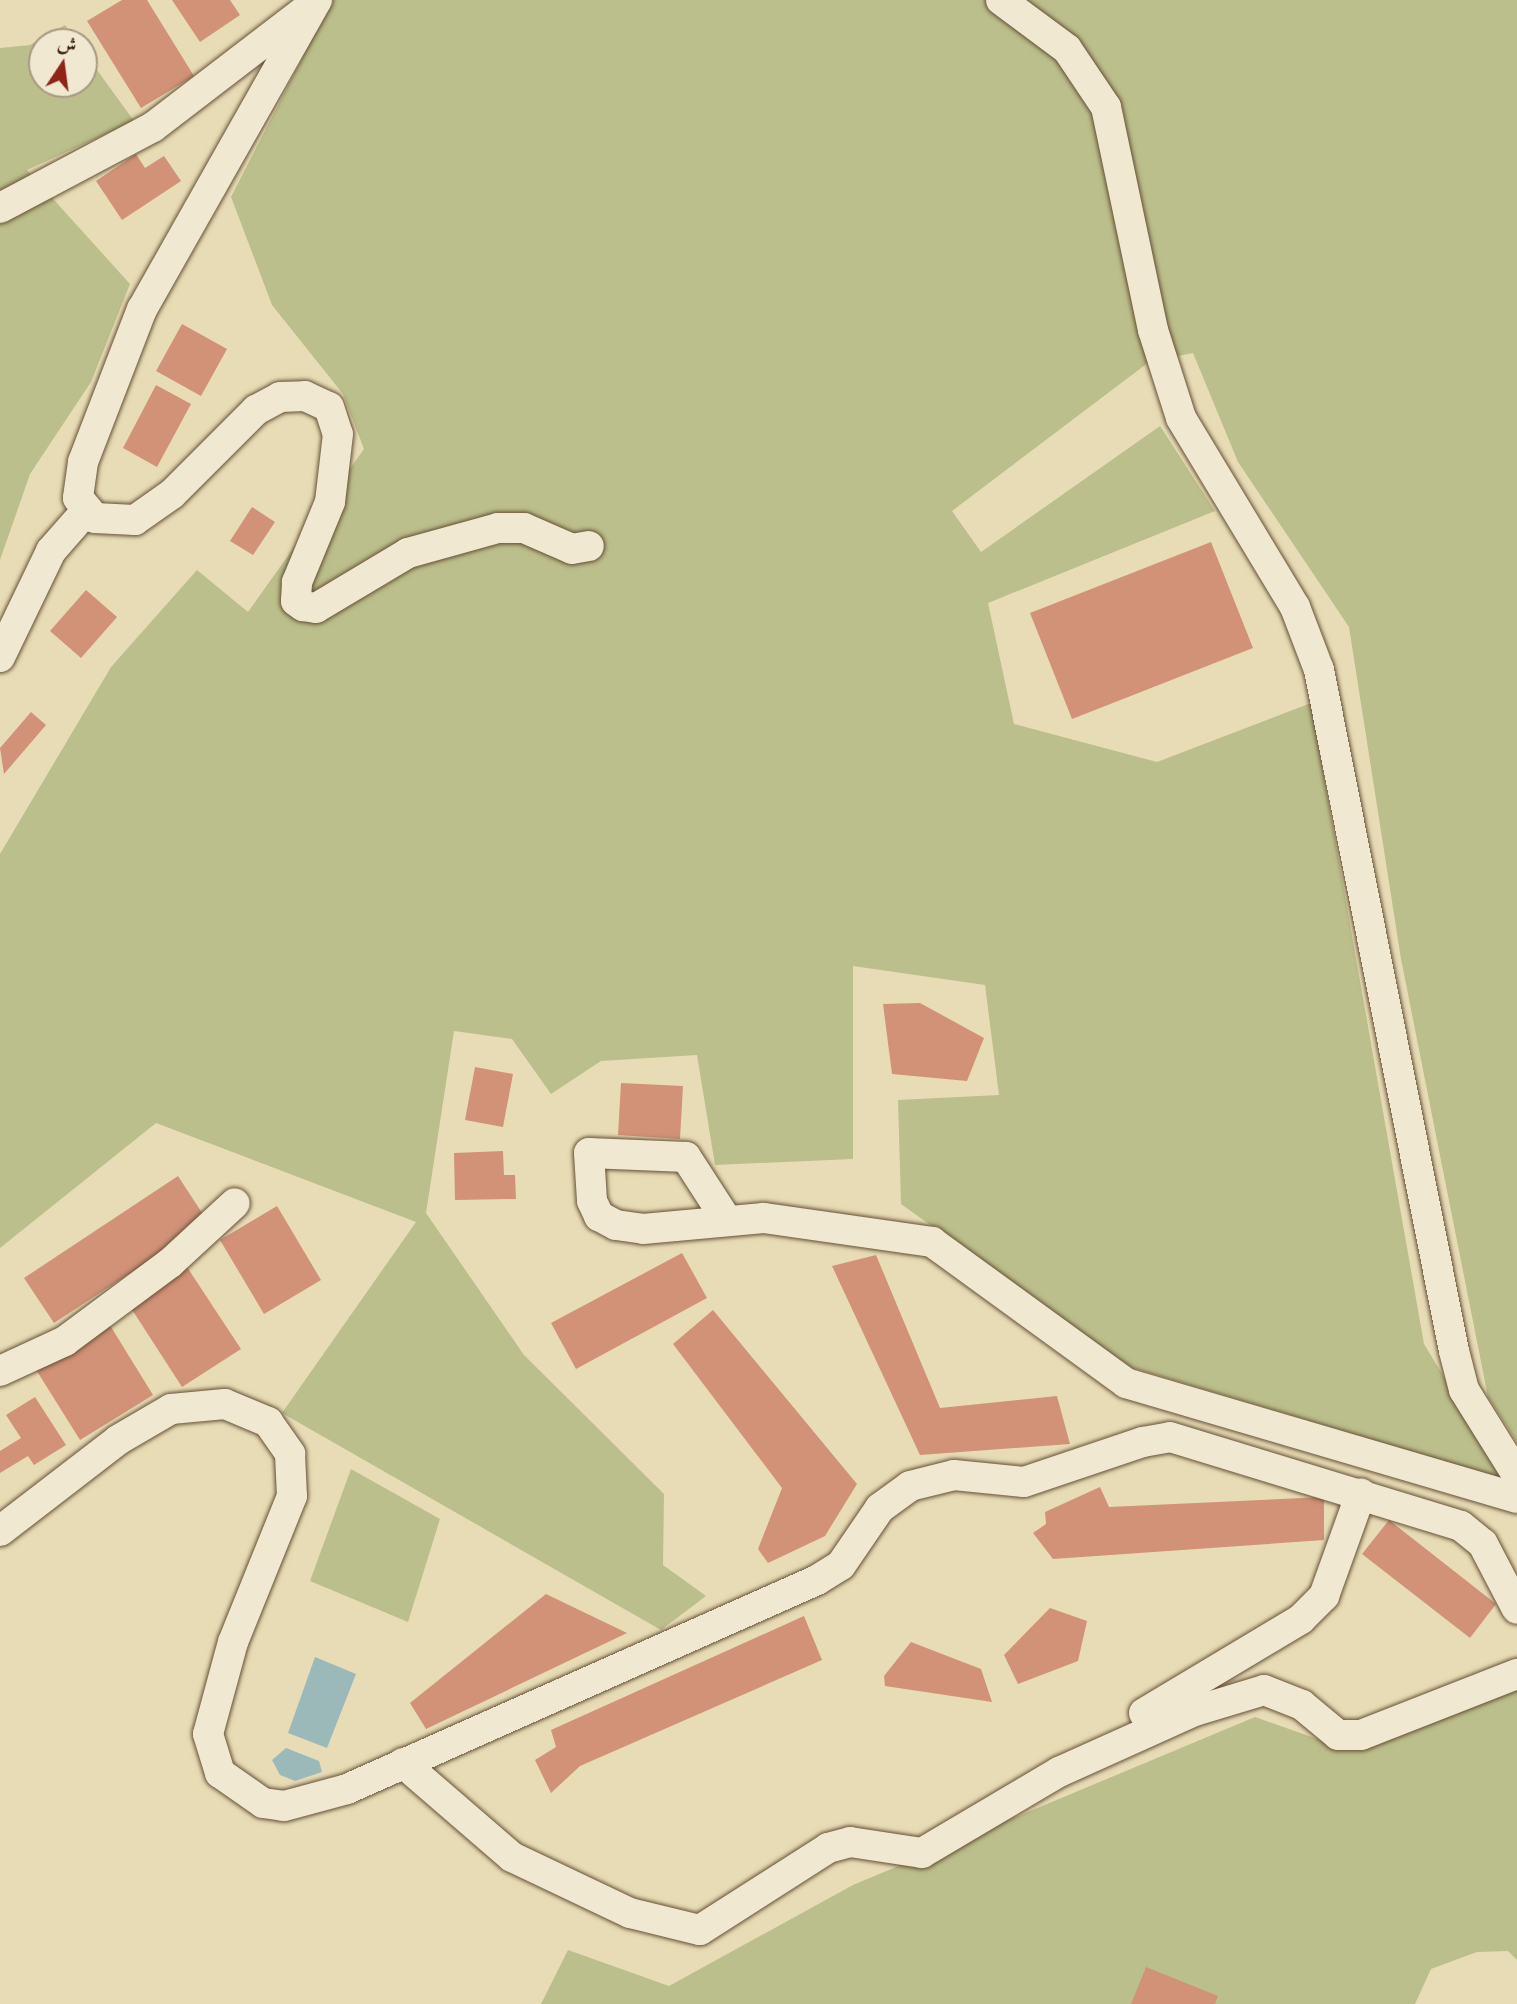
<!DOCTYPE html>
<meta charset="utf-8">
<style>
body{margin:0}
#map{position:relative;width:1517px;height:2004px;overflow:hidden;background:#e8dcb6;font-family:"EB Garamond",Amiri,serif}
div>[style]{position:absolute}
.green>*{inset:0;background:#bbbf8b}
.water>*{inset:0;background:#9cb9ba}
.building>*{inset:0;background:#d19277}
.roads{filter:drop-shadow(0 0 2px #665036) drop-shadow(0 0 2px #665036)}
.minor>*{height:30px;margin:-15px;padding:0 15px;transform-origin:15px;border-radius:15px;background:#f0e8d0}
span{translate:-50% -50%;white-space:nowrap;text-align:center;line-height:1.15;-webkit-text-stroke:5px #f0e8d0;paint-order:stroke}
.north{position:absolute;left:28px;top:28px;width:70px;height:70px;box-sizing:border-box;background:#f0e8d0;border:2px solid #a89882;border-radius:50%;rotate:13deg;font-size:19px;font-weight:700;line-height:28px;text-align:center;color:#3b210c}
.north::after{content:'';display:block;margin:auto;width:24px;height:32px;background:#8f2418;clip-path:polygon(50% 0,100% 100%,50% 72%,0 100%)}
</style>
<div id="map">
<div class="green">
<i style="clip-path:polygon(332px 0,1517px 0,1517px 1442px,1488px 1397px,1401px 959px,1349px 627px,1238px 462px,1193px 353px,1149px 362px,952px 511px,981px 552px,1160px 426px,1215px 511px,988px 603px,1014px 724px,1157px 762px,1311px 703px,1424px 1344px,1507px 1480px,1127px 1366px,901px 1204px,898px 1100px,999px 1095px,985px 985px,853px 966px,853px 1159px,715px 1165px,697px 1055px,601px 1061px,551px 1094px,512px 1039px,454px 1031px,426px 1213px,524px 1355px,664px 1494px,663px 1565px,706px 1596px,661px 1630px,282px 1413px,416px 1222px,156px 1123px,0 1248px,0 854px,111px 667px,197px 570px,248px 612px,364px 449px,343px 394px,272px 305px,231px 197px)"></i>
<i style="clip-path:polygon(65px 25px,77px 42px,42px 42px,42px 84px,84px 84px,84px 52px,134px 121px,27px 170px,130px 284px,91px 382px,30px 474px,0 560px,0 48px,30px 45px)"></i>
<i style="clip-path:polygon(351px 1469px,440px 1519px,408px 1622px,310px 1581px)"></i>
<i style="clip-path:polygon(1517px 1685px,1517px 1960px,1508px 1951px,1477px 1952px,1431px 1969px,1415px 2004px,541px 2004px,568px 1950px,669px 1986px,853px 1885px,1255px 1717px,1343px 1748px)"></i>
</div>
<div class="water">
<i style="clip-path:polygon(315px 1657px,356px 1674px,327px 1748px,288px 1733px)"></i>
<i style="clip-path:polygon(286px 1748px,319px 1761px,322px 1772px,295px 1781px,280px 1775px,272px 1760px)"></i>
</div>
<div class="building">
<i style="clip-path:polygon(122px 0,147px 0,194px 76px,141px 108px,87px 21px)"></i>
<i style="clip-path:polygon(172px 0,230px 0,240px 15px,200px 42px)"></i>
<i style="clip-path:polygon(136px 154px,145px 168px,164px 156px,181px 181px,122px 220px,96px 181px)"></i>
<i style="clip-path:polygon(182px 324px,227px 349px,201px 396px,156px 371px)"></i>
<i style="clip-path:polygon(156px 385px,191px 404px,157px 467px,123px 448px)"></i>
<i style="clip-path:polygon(252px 507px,275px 522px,253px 555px,230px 541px)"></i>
<i style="clip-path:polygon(1211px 542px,1253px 648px,1072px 719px,1030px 613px)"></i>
<i style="clip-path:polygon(86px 590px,117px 617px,81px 658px,50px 631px)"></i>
<i style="clip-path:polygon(31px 712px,46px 725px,4px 774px,0 748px)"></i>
<i style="clip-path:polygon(920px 1003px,984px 1038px,967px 1081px,892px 1074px,883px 1004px)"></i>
<i style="clip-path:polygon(475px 1067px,513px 1074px,503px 1127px,465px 1120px)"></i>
<i style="clip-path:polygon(621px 1083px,683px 1086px,680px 1139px,618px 1135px)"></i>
<i style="clip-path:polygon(503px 1151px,504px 1175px,515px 1175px,516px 1199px,455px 1200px,454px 1153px)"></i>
<i style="clip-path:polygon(178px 1176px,208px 1222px,54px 1323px,24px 1278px)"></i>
<i style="clip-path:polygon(277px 1206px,321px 1280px,264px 1314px,220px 1240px)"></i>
<i style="clip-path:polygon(682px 1253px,707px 1298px,576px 1369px,551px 1323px)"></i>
<i style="clip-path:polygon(876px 1255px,940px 1408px,1057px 1396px,1070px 1444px,920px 1455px,832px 1266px)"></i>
<i style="clip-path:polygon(187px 1267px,241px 1349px,182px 1387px,129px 1305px)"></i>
<i style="clip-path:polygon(713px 1310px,857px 1484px,825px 1536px,768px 1563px,758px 1549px,782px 1488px,673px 1344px)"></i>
<i style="clip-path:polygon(108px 1322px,153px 1395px,80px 1440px,35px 1368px)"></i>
<i style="clip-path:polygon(35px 1397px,66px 1445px,34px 1465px,28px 1456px,0 1473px,0 1451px,21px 1438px,6px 1415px)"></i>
<i style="clip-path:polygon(1100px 1487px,1109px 1507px,1324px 1497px,1324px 1540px,1053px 1559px,1033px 1533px,1046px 1524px,1045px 1512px)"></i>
<i style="clip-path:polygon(1389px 1520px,1496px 1604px,1470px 1638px,1362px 1554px)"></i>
<i style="clip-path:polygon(546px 1594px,627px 1633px,426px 1729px,410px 1703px)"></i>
<i style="clip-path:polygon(1050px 1608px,1087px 1621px,1078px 1661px,1018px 1684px,1004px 1655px)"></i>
<i style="clip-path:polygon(804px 1616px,822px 1660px,580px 1766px,551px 1793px,535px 1760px,556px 1747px,551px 1730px)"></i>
<i style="clip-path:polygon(911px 1642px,981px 1669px,992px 1702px,885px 1686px,884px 1676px)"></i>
<i style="clip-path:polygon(1146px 1967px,1218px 1996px,1215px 2004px,1131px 2004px)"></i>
</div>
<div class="roads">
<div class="minor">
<i style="left:317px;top:0;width:355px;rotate:119.5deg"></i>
<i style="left:142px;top:309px;width:164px;rotate:111.1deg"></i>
<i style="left:83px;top:462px;width:36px;rotate:98deg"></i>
<i style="left:78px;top:498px;width:26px;rotate:50deg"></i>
<i style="left:95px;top:518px;width:40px;rotate:2.9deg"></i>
<i style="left:135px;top:520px;width:45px;rotate:-35.1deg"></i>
<i style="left:172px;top:494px;width:119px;rotate:-45deg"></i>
<i style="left:256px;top:410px;width:27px;rotate:-28deg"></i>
<i style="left:280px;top:397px;width:25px;rotate:-2deg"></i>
<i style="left:305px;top:396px;width:26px;rotate:25deg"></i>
<i style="left:329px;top:407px;width:28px;rotate:72deg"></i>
<i style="left:338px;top:434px;width:68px;rotate:96.7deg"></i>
<i style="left:330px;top:502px;width:87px;rotate:112.4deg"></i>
<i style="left:297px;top:582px;width:19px;rotate:93deg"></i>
<i style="left:296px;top:601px;width:9px;rotate:36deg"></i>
<i style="left:303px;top:606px;width:13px;rotate:9deg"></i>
<i style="left:316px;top:608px;width:107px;rotate:-30.9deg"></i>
<i style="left:408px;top:553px;width:93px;rotate:-15.5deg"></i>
<i style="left:498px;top:528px;width:26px"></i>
<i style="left:524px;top:528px;width:52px;rotate:23.6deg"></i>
<i style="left:572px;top:549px;width:17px;rotate:-10deg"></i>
<i style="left:1001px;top:0;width:82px;rotate:36.6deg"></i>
<i style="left:1067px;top:49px;width:70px;rotate:56.1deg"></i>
<i style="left:1106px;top:107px;width:228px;rotate:78.1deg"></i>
<i style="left:1153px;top:330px;width:92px;rotate:72.3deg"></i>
<i style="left:1181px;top:418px;width:221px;rotate:58.9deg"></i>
<i style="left:1295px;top:607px;width:67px;rotate:69.1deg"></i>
<i style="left:1319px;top:670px;width:694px;rotate:78.79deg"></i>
<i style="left:1454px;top:1351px;width:40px;rotate:75.6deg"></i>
<i style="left:1464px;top:1390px;width:100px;rotate:58.1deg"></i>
<i style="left:0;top:208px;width:173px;rotate:-27.9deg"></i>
<i style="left:153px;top:127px;width:189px;rotate:-37.5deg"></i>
<i style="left:0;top:657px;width:118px;rotate:-64.3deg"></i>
<i style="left:51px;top:551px;width:53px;rotate:-48.8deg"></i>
<i style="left:726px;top:1219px;width:74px;rotate:-122.8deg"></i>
<i style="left:686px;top:1157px;width:97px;rotate:-177.6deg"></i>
<i style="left:589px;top:1153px;width:48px;rotate:86.4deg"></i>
<i style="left:592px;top:1201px;width:17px;rotate:65deg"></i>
<i style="left:599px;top:1216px;width:19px;rotate:28deg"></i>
<i style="left:616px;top:1225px;width:27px;rotate:8deg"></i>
<i style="left:643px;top:1229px;width:121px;rotate:-5.2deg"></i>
<i style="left:764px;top:1218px;width:170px;rotate:8.1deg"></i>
<i style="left:932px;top:1242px;width:240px;rotate:36deg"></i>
<i style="left:1126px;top:1383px;width:408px;rotate:16.4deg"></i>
<i style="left:0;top:1371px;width:72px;rotate:-24.8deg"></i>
<i style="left:65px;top:1341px;width:131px;rotate:-36.6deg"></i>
<i style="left:170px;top:1263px;width:88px;rotate:-42.7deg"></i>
<i style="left:0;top:1531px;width:149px;rotate:-37.6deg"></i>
<i style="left:118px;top:1440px;width:61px;rotate:-30.3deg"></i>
<i style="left:171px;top:1409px;width:54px;rotate:-5.3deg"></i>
<i style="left:225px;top:1404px;width:47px;rotate:22.7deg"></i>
<i style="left:268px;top:1422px;width:39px;rotate:55deg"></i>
<i style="left:290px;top:1454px;width:42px;rotate:87.3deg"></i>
<i style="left:292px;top:1496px;width:157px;rotate:112deg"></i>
<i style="left:233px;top:1642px;width:95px;rotate:105.2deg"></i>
<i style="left:208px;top:1734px;width:41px;rotate:72.9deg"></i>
<i style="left:220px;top:1773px;width:52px;rotate:34.9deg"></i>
<i style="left:263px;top:1803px;width:21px;rotate:8deg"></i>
<i style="left:284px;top:1806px;width:65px;rotate:-15.1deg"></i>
<i style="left:347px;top:1789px;width:514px;rotate:-23.97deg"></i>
<i style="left:817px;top:1580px;width:28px;rotate:-32deg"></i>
<i style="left:841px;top:1565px;width:69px;rotate:-55.6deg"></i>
<i style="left:880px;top:1508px;width:37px;rotate:-36deg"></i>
<i style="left:910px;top:1486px;width:45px;rotate:-14deg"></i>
<i style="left:954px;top:1475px;width:70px;rotate:5.7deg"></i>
<i style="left:1024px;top:1482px;width:126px;rotate:-18.6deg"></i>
<i style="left:1143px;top:1442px;width:27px;rotate:-10deg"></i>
<i style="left:1170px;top:1437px;width:304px;rotate:17deg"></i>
<i style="left:1461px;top:1526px;width:28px;rotate:39deg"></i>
<i style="left:1483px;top:1544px;width:73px;rotate:62.4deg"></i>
<i style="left:1144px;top:1713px;width:183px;rotate:-30.9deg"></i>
<i style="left:1301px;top:1619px;width:33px;rotate:-45deg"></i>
<i style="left:1324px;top:1596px;width:109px;rotate:-70.2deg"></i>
<i style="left:403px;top:1763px;width:144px;rotate:40.8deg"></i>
<i style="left:512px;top:1857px;width:131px;rotate:25.4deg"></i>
<i style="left:630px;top:1913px;width:72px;rotate:13.7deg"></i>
<i style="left:700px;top:1930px;width:152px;rotate:-32.6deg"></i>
<i style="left:828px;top:1848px;width:23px;rotate:-15deg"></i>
<i style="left:850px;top:1842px;width:73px;rotate:8.7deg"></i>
<i style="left:922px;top:1853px;width:159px;rotate:-30.6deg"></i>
<i style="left:1059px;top:1772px;width:149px;rotate:-24.2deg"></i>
<i style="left:1195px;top:1711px;width:72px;rotate:-16.9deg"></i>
<i style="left:1264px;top:1690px;width:41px;rotate:21.5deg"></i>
<i style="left:1302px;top:1705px;width:47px;rotate:39.8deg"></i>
<i style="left:1338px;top:1735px;width:23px"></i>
<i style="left:1361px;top:1735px;width:168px;rotate:-21.4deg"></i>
</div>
</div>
<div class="north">ش</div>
</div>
